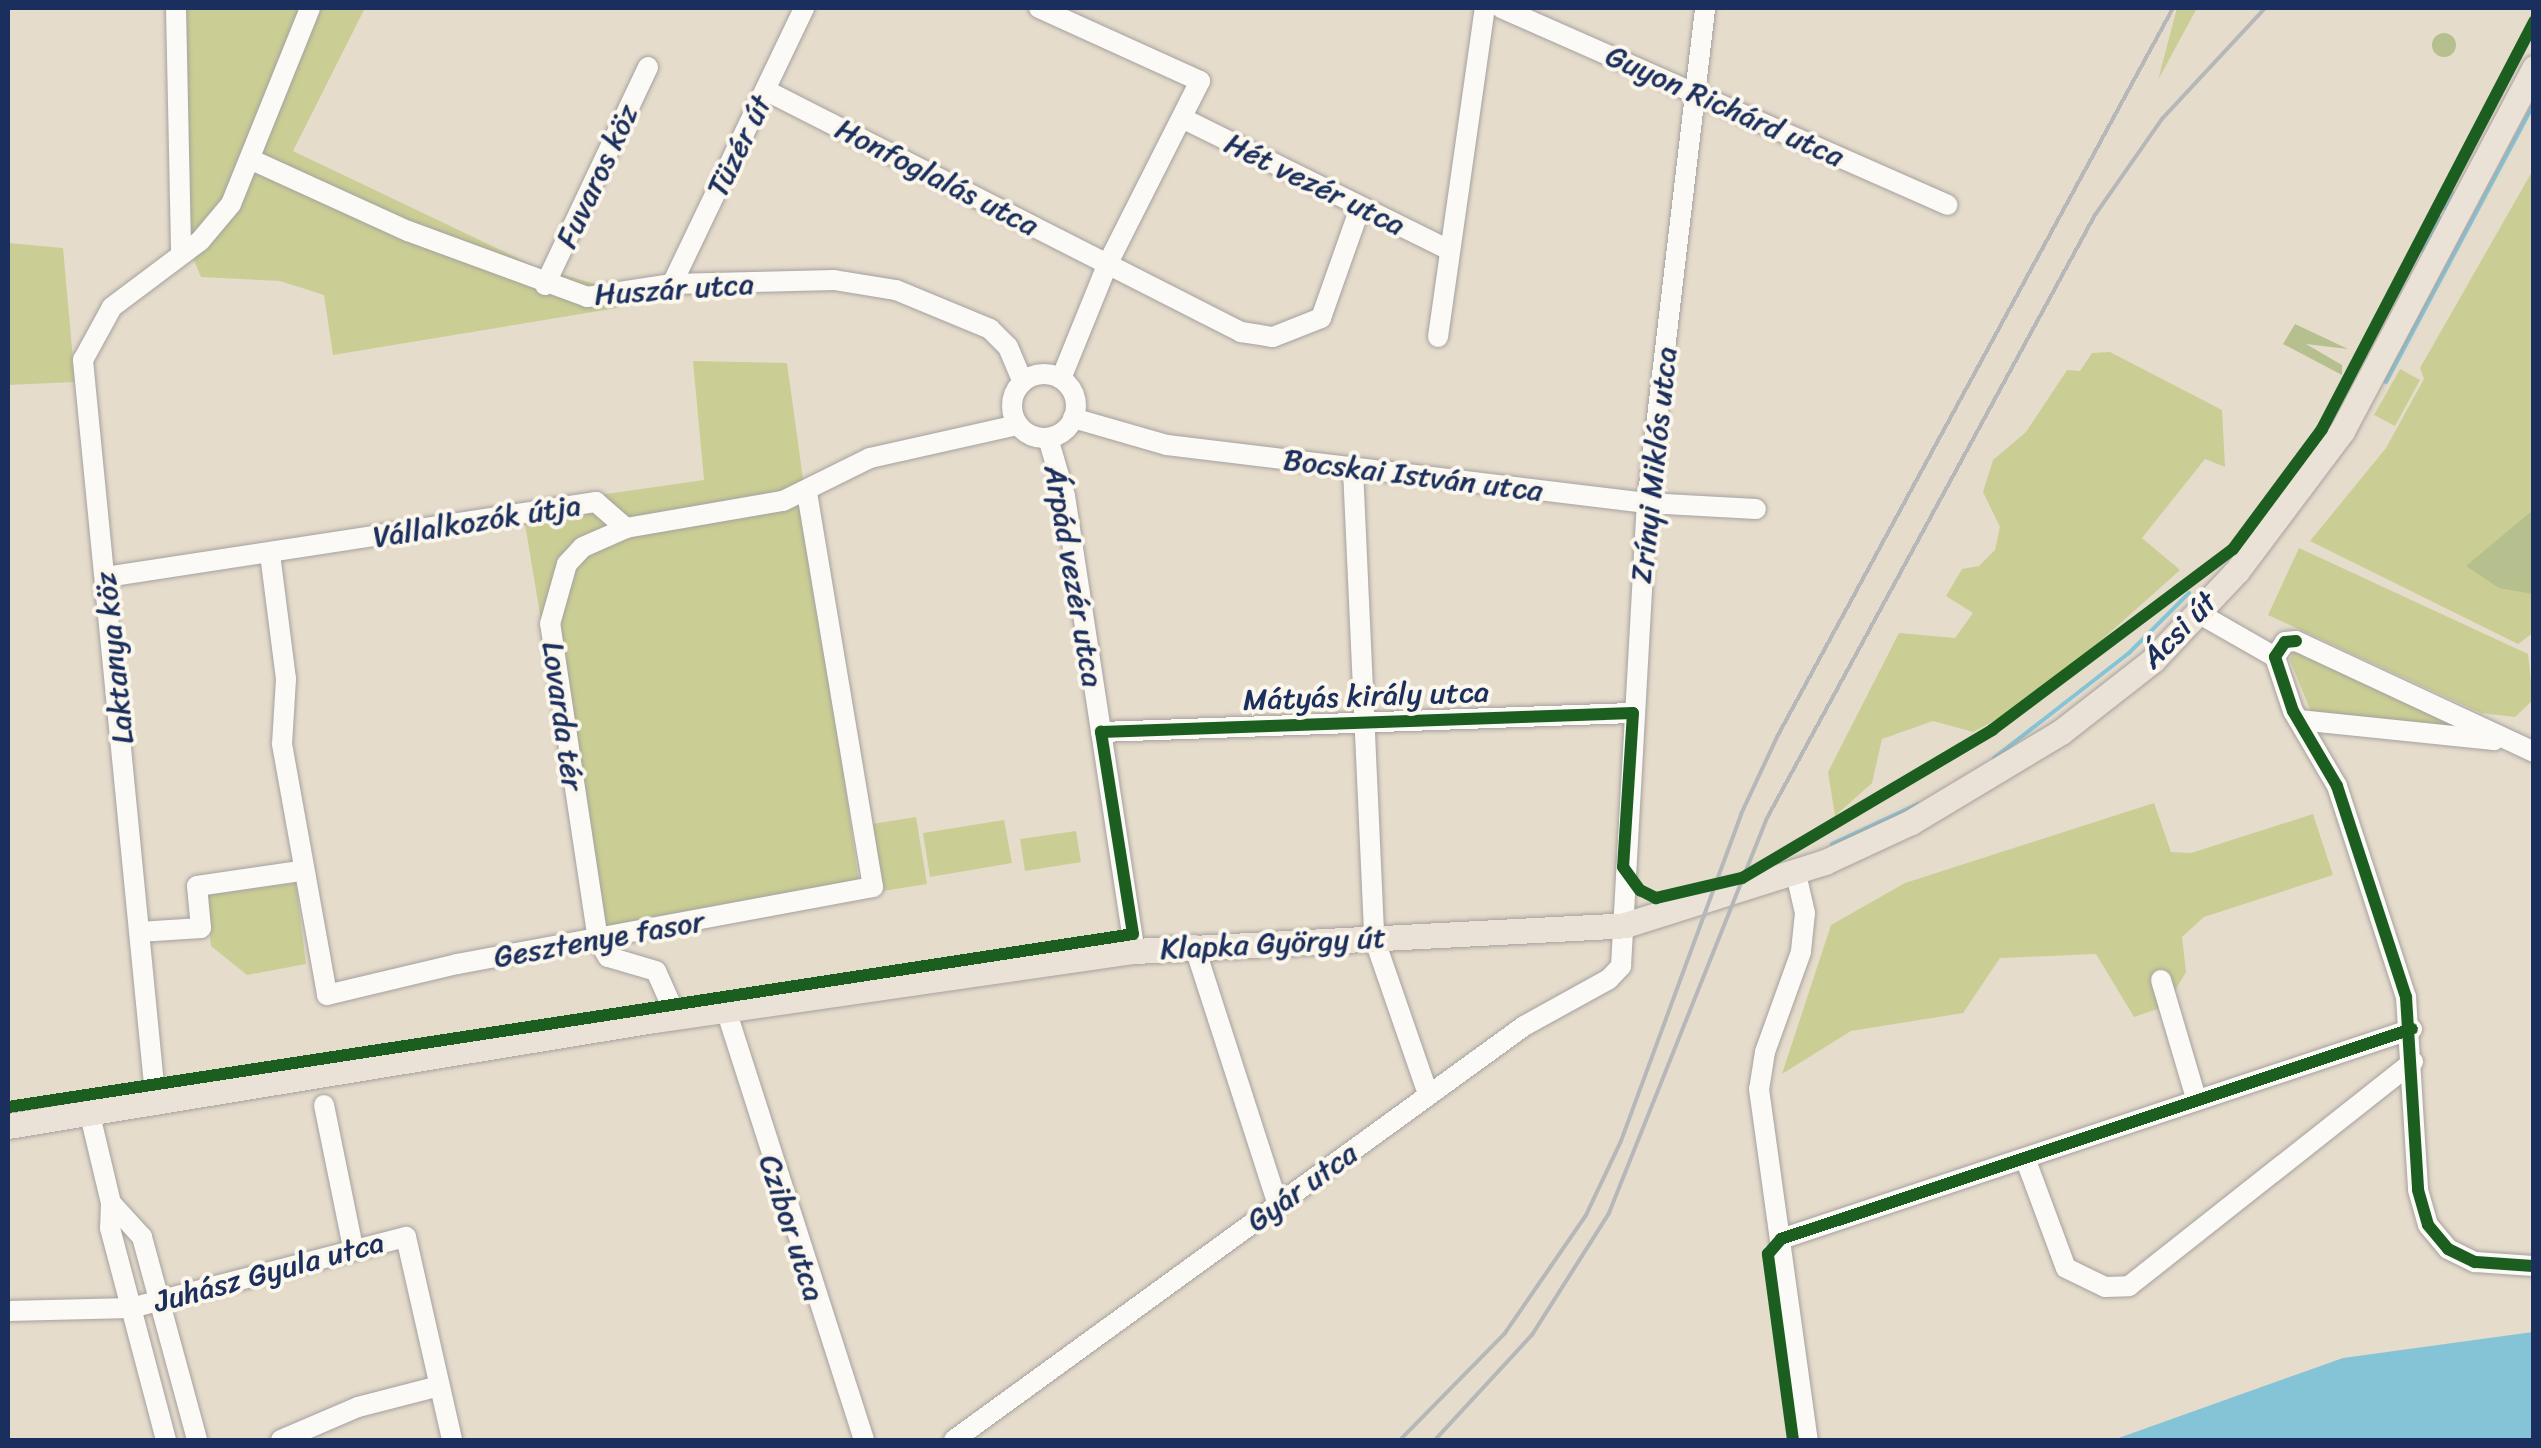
<!DOCTYPE html>
<meta charset="utf-8">
<style>
body{margin:0}
#map{position:relative;width:2541px;height:1448px;overflow:hidden;background:#e6dccc;font-family:Sriracha,sans-serif}
div>[style]{position:absolute}
.green>*{inset:0;background:#cace94}
.forest>*{inset:0;background:#b6c08e}
.round{border-radius:50%}
.water>*{inset:0;background:#85c4d6}
.stream>*{height:4px;margin:-2px;padding:0 2px;transform-origin:2px;border-radius:2px;background:#85c4d6}
.roads{filter:drop-shadow(0 0 2px #a5a19e) drop-shadow(0 0 2px #a5a19e)}
.minor>*{height:20px;margin:-10px;padding:0 10px;transform-origin:10px;border-radius:10px;background:#fbfaf7}
.minor>.ring{margin:-10px;padding:0;box-sizing:content-box;background:none;border:20px solid #fbfaf7;border-radius:50%}
.major>*{height:25px;margin:-12.5px;padding:0 12.5px;transform-origin:12.5px;border-radius:12.5px;background:#ebe2d7}
.rail>*{height:4px;margin:-2px;padding:0 2px;transform-origin:2px;border-radius:2px;background:#b6b7b9}
.cycleway>*{height:12px;margin:-6px;padding:0 6px;transform-origin:6px;border-radius:6px;background:#1b5e20}
span{translate:-50% -50%;white-space:nowrap;text-align:center;line-height:1.15;-webkit-text-stroke:8px #fbf7ec;paint-order:stroke}
.street-label{font-size:30px;color:#1b2f5e}
.frame{position:absolute;inset:0;border:10px solid #1b2f5e;pointer-events:none}
</style>
<div id="map">
<div class="green">
<i style="clip-path:polygon(186px 8px,365px 8px,293px 151px,534px 266px,622px 292px,671px 272px,677px 298px,333px 355px,324px 295px,280px 281px,201px 277px,188px 246px)"></i>
<i style="clip-path:polygon(2177px 8px,2197px 8px,2158px 80px)"></i>
<i style="clip-path:polygon(2533px 170px,2533px 633px,2518px 644px,2310px 541px,2386px 448px,2424px 379px,2420px 368px)"></i>
<i style="clip-path:polygon(8px 243px,63px 248px,75px 382px,8px 385px)"></i>
<i style="clip-path:polygon(2110px 352px,2222px 410px,2225px 467px,2205px 459px,2142px 538px,2180px 570px,2050px 686px,2005px 715px,1973px 732px,1933px 721px,1882px 739px,1872px 783px,1835px 816px,1828px 772px,1899px 633px,1955px 638px,1973px 613px,1946px 596px,1962px 569px,1979px 566px,1995px 550px,2000px 527px,1983px 492px,1993px 460px,2026px 432px,2067px 370px,2080px 371px,2092px 353px)"></i>
<i style="clip-path:polygon(693px 361px,787px 363px,859px 884px,593px 933px,522px 506px,704px 480px)"></i>
<i style="clip-path:polygon(2400px 369px,2420px 380px,2395px 426px,2374px 415px)"></i>
<i style="clip-path:polygon(2299px 548px,2528px 654px,2533px 700px,2515px 717px,2481px 713px,2268px 615px)"></i>
<i style="clip-path:polygon(2294px 648px,2454px 719px,2453px 730px,2312px 714px,2290px 660px)"></i>
<i style="clip-path:polygon(2154px 803px,2171px 852px,2191px 853px,2313px 814px,2333px 875px,2204px 917px,2182px 937px,2186px 972px,2166px 1006px,2134px 1017px,2096px 954px,2000px 958px,1963px 1013px,1851px 1031px,1782px 1074px,1831px 925px,1905px 883px)"></i>
<i style="clip-path:polygon(916px 817px,927px 884px,883px 891px,872px 824px)"></i>
<i style="clip-path:polygon(1004px 820px,1012px 863px,930px 877px,923px 833px)"></i>
<i style="clip-path:polygon(1076px 831px,1081px 862px,1025px 871px,1020px 839px)"></i>
<i style="clip-path:polygon(296px 883px,306px 964px,247px 975px,211px 946px,205px 895px)"></i>
</div>
<div class="forest">
<i class="round" style="left:2432px;top:33px;width:24px;height:24px"></i>
<i style="clip-path:polygon(2295px 324px,2348px 349px,2306px 344px,2342px 365px,2342px 375px,2283px 344px)"></i>
<i style="clip-path:polygon(2533px 510px,2533px 594px,2499px 588px,2466px 566px)"></i>
</div>
<div class="water">
<i style="clip-path:polygon(2533px 1332px,2533px 1440px,2113px 1440px,2343px 1358px)"></i>
</div>
<div class="stream">
<i style="left:2456px;top:179px;width:28px;rotate:-63deg"></i>
<i style="left:2444px;top:208px;width:18px;rotate:-63deg"></i>
<i style="left:2423px;top:251px;width:37px;rotate:-64deg"></i>
<i style="left:2386px;top:382px;width:315px;rotate:-62deg"></i>
<i style="left:1994px;top:758px;width:171px;rotate:-37.9deg"></i>
<i style="left:2129px;top:653px;width:85px;rotate:-45deg"></i>
<i style="left:1832px;top:844px;width:95px;rotate:-24.9deg"></i>
</div>
<div class="roads">
<div class="minor">
<i style="left:176px;top:8px;width:246px;rotate:88.8deg"></i>
<i style="left:1039px;top:8px;width:177px;rotate:24.4deg"></i>
<i style="left:1200px;top:81px;width:204px;rotate:116.8deg"></i>
<i style="left:1108px;top:263px;width:125px;rotate:112.1deg"></i>
<i style="left:1501px;top:8px;width:488px;rotate:23.8deg"></i>
<i style="left:767px;top:91px;width:532px;rotate:26.95deg"></i>
<i style="left:1241px;top:332px;width:32px;rotate:9deg"></i>
<i style="left:1273px;top:337px;width:52px;rotate:-21.6deg"></i>
<i style="left:1321px;top:318px;width:117px;rotate:-70.5deg"></i>
<i style="left:1182px;top:118px;width:296px;rotate:26.3deg"></i>
<i style="left:252px;top:160px;width:171px;rotate:24.5deg"></i>
<i style="left:408px;top:231px;width:191px;rotate:20.2deg"></i>
<i style="left:587px;top:297px;width:86px;rotate:-8.7deg"></i>
<i style="left:672px;top:284px;width:162px;rotate:-1.4deg"></i>
<i style="left:834px;top:280px;width:63px;rotate:9.2deg"></i>
<i style="left:896px;top:290px;width:102px;rotate:22.5deg"></i>
<i style="left:990px;top:329px;width:25px;rotate:45deg"></i>
<i style="left:1008px;top:347px;width:38px;rotate:67deg"></i>
<i style="left:672px;top:284px;width:306px;rotate:-64.4deg"></i>
<i style="left:545px;top:285px;width:241px;rotate:-64.7deg"></i>
<i style="left:1438px;top:337px;width:332px;rotate:-81.9deg"></i>
<i class="ring" style="left:1012px;top:374px;width:44px;height:44px"></i>
<i style="left:1073px;top:418px;width:98px;rotate:16deg"></i>
<i style="left:1167px;top:445px;width:483px;rotate:6.9deg"></i>
<i style="left:1647px;top:503px;width:109px;rotate:3.2deg"></i>
<i style="left:1048px;top:438px;width:60px;rotate:73.7deg"></i>
<i style="left:1065px;top:496px;width:460px;rotate:81.3deg"></i>
<i style="left:1353px;top:469px;width:469px;rotate:87.4deg"></i>
<i style="left:1374px;top:938px;width:165px;rotate:70.9deg"></i>
<i style="left:270px;top:554px;width:126px;rotate:82.7deg"></i>
<i style="left:286px;top:679px;width:65px;rotate:93.5deg"></i>
<i style="left:282px;top:744px;width:255px;rotate:79.8deg"></i>
<i style="left:327px;top:995px;width:134px;rotate:-13.4deg"></i>
<i style="left:457px;top:964px;width:423px;rotate:-10.5deg"></i>
<i style="left:873px;top:887px;width:399px;rotate:-99.5deg"></i>
<i style="left:106px;top:577px;width:496px;rotate:-8.7deg"></i>
<i style="left:596px;top:502px;width:40px;rotate:41deg"></i>
<i style="left:2198px;top:613px;width:89px;rotate:29.7deg"></i>
<i style="left:2275px;top:657px;width:57px;rotate:71.6deg"></i>
<i style="left:2293px;top:711px;width:87px;rotate:59.6deg"></i>
<i style="left:2337px;top:786px;width:222px;rotate:71.9deg"></i>
<i style="left:2406px;top:997px;width:193px;rotate:86.4deg"></i>
<i style="left:2418px;top:1190px;width:36px;rotate:74deg"></i>
<i style="left:2428px;top:1225px;width:31px;rotate:50deg"></i>
<i style="left:2448px;top:1249px;width:30px;rotate:26deg"></i>
<i style="left:2475px;top:1262px;width:59px;rotate:3.9deg"></i>
<i style="left:2275px;top:657px;width:18px;rotate:-56deg"></i>
<i style="left:2285px;top:642px;width:11px;rotate:-5deg"></i>
<i style="left:2296px;top:641px;width:263px;rotate:25deg"></i>
<i style="left:2299px;top:720px;width:196px;rotate:5.9deg"></i>
<i style="left:1101px;top:732px;width:532px;rotate:-2.05deg"></i>
<i style="left:1796px;top:874px;width:40px;rotate:77deg"></i>
<i style="left:1805px;top:913px;width:39px;rotate:96deg"></i>
<i style="left:1801px;top:952px;width:106px;rotate:109.8deg"></i>
<i style="left:1765px;top:1052px;width:37px;rotate:99deg"></i>
<i style="left:1759px;top:1089px;width:354px;rotate:82.1deg"></i>
<i style="left:139px;top:932px;width:62px;rotate:-3.7deg"></i>
<i style="left:201px;top:928px;width:42px;rotate:-95.4deg"></i>
<i style="left:197px;top:886px;width:104px;rotate:-8.3deg"></i>
<i style="left:1194px;top:945px;width:273px;rotate:72.1deg"></i>
<i style="left:2161px;top:980px;width:123px;rotate:73.5deg"></i>
<i style="left:727px;top:1013px;width:448px;rotate:72.2deg"></i>
<i style="left:677px;top:1018px;width:51px;rotate:-114.1deg"></i>
<i style="left:656px;top:971px;width:50px;rotate:-163.7deg"></i>
<i style="left:608px;top:957px;width:20px;rotate:-120deg"></i>
<i style="left:598px;top:940px;width:320px;rotate:-98.6deg"></i>
<i style="left:550px;top:624px;width:62px;rotate:-74.2deg"></i>
<i style="left:567px;top:564px;width:23px;rotate:-47deg"></i>
<i style="left:583px;top:547px;width:47px;rotate:-23.8deg"></i>
<i style="left:626px;top:528px;width:159px;rotate:-9.8deg"></i>
<i style="left:783px;top:501px;width:97px;rotate:-26.3deg"></i>
<i style="left:870px;top:458px;width:152px;rotate:-12.6deg"></i>
<i style="left:156px;top:1105px;width:749px;rotate:-95.6deg"></i>
<i style="left:83px;top:360px;width:60px;rotate:-61.3deg"></i>
<i style="left:112px;top:307px;width:110px;rotate:-36.9deg"></i>
<i style="left:200px;top:241px;width:48px;rotate:-50deg"></i>
<i style="left:231px;top:204px;width:211px;rotate:-68deg"></i>
<i style="left:324px;top:1105px;width:145px;rotate:78.5deg"></i>
<i style="left:90px;top:1115px;width:90px;rotate:76.6deg"></i>
<i style="left:111px;top:1203px;width:25px;rotate:92deg"></i>
<i style="left:110px;top:1228px;width:219px;rotate:75.2deg"></i>
<i style="left:2025px;top:1158px;width:117px;rotate:69.6deg"></i>
<i style="left:2066px;top:1268px;width:43px;rotate:26deg"></i>
<i style="left:2105px;top:1287px;width:24px;rotate:-2deg"></i>
<i style="left:2129px;top:1286px;width:362px;rotate:-38.3deg"></i>
<i style="left:111px;top:1203px;width:46px;rotate:47.6deg"></i>
<i style="left:142px;top:1237px;width:210px;rotate:74.8deg"></i>
<i style="left:1781px;top:1239px;width:665px;rotate:-18.41deg"></i>
<i style="left:8px;top:1311px;width:123px;rotate:-1.4deg"></i>
<i style="left:131px;top:1308px;width:284px;rotate:-14.5deg"></i>
<i style="left:406px;top:1237px;width:208px;rotate:77.2deg"></i>
<i style="left:281px;top:1440px;width:84px;rotate:-23.2deg"></i>
<i style="left:358px;top:1407px;width:84px;rotate:-14.5deg"></i>
<i style="left:954px;top:1440px;width:704px;rotate:-35.99deg"></i>
<i style="left:1524px;top:1026px;width:97px;rotate:-28.9deg"></i>
<i style="left:1609px;top:979px;width:18px;rotate:-47deg"></i>
<i style="left:1621px;top:966px;width:464px;rotate:-86.8deg"></i>
<i style="left:1647px;top:503px;width:498px;rotate:-83.3deg"></i>
</div>
<div class="major">
<i style="left:8px;top:1126px;width:655px;rotate:-9.32deg"></i>
<i style="left:654px;top:1020px;width:486px;rotate:-8.2deg"></i>
<i style="left:1135px;top:951px;width:491px;rotate:-3deg"></i>
<i style="left:1625px;top:925px;width:210px;rotate:-17.5deg"></i>
<i style="left:1825px;top:862px;width:95px;rotate:-24.9deg"></i>
<i style="left:1911px;top:822px;width:175px;rotate:-31deg"></i>
<i style="left:2061px;top:732px;width:117px;rotate:-38deg"></i>
<i style="left:2153px;top:660px;width:122px;rotate:-46.7deg"></i>
<i style="left:2237px;top:571px;width:175px;rotate:-53.1deg"></i>
<i style="left:2342px;top:431px;width:411px;rotate:-62.1deg"></i>
</div>
</div>
<div class="rail">
<i style="left:1400px;top:1440px;width:150px;rotate:-45.5deg"></i>
<i style="left:1505px;top:1333px;width:143px;rotate:-55.5deg"></i>
<i style="left:1586px;top:1215px;width:82px;rotate:-64.7deg"></i>
<i style="left:1621px;top:1141px;width:348px;rotate:-69.8deg"></i>
<i style="left:1741px;top:814px;width:87px;rotate:-64.9deg"></i>
<i style="left:1778px;top:735px;width:827px;rotate:-61.48deg"></i>
<i style="left:1435px;top:1440px;width:143px;rotate:-47.3deg"></i>
<i style="left:1532px;top:1335px;width:144px;rotate:-57.7deg"></i>
<i style="left:1609px;top:1213px;width:425px;rotate:-68.2deg"></i>
<i style="left:1767px;top:818px;width:686px;rotate:-61.46deg"></i>
<i style="left:2095px;top:215px;width:117px;rotate:-55.1deg"></i>
<i style="left:2162px;top:119px;width:151px;rotate:-47.1deg"></i>
</div>
<div class="cycleway">
<i style="left:2296px;top:641px;width:11px;rotate:175deg"></i>
<i style="left:2285px;top:642px;width:18px;rotate:124deg"></i>
<i style="left:2275px;top:657px;width:57px;rotate:71.6deg"></i>
<i style="left:2293px;top:711px;width:87px;rotate:59.6deg"></i>
<i style="left:2337px;top:786px;width:222px;rotate:71.9deg"></i>
<i style="left:2406px;top:997px;width:193px;rotate:86.4deg"></i>
<i style="left:2418px;top:1190px;width:36px;rotate:74deg"></i>
<i style="left:2428px;top:1225px;width:31px;rotate:50deg"></i>
<i style="left:2448px;top:1249px;width:30px;rotate:26deg"></i>
<i style="left:2475px;top:1262px;width:59px;rotate:3.9deg"></i>
<i style="left:8px;top:1107px;width:1138px;rotate:-8.74deg"></i>
<i style="left:1133px;top:934px;width:205px;rotate:-99deg"></i>
<i style="left:1101px;top:732px;width:532px;rotate:-2.05deg"></i>
<i style="left:1633px;top:713px;width:154px;rotate:93.7deg"></i>
<i style="left:1623px;top:867px;width:29px;rotate:54deg"></i>
<i style="left:1640px;top:890px;width:18px;rotate:27deg"></i>
<i style="left:1656px;top:898px;width:88px;rotate:-13.1deg"></i>
<i style="left:1742px;top:878px;width:291px;rotate:-30.6deg"></i>
<i style="left:1992px;top:730px;width:301px;rotate:-36.9deg"></i>
<i style="left:2233px;top:549px;width:149px;rotate:-53.4deg"></i>
<i style="left:2322px;top:429px;width:460px;rotate:-62.5deg"></i>
<i style="left:1793px;top:1440px;width:188px;rotate:-97.7deg"></i>
<i style="left:1768px;top:1254px;width:20px;rotate:-49deg"></i>
<i style="left:1781px;top:1239px;width:665px;rotate:-18.41deg"></i>
</div>
<div class="street-label">
<span style="left:1725px;top:106px;rotate:24deg">Guyon Richárd utca</span>
<span style="left:739px;top:146px;rotate:-64deg">Tüzér út</span>
<span style="left:597px;top:176px;rotate:-65deg">Fuvaros köz</span>
<span style="left:937px;top:177px;rotate:27deg">Honfoglalás utca</span>
<span style="left:1315px;top:184px;rotate:26deg">Hét vezér utca</span>
<span style="left:674px;top:289px;rotate:-4deg">Huszár utca</span>
<span style="left:1654px;top:465px;rotate:-84deg">Zrínyi Miklós utca</span>
<span style="left:1413px;top:475px;rotate:7deg">Bocskai István utca</span>
<span style="left:477px;top:521px;rotate:-9deg">Vállalkozók útja</span>
<span style="left:1074px;top:576px;rotate:80deg">Árpád vezér utca</span>
<span style="left:2179px;top:630px;rotate:-46deg">Ácsi út</span>
<span style="left:114px;top:658px;rotate:-96deg">Laktanya köz</span>
<span style="left:1366px;top:696px;rotate:-2deg">Mátyás király utca</span>
<span style="left:563px;top:716px;rotate:82deg">Lovarda tér</span>
<span style="left:599px;top:939px;rotate:-10deg">Gesztenye fasor</span>
<span style="left:1273px;top:943px;rotate:-3deg">Klapka György út</span>
<span style="left:1302px;top:1187px;rotate:-36deg">Gyár utca</span>
<span style="left:792px;top:1228px;rotate:72deg">Czibor utca</span>
<span style="left:269px;top:1272px;rotate:-15deg">Juhász Gyula utca</span>
</div>
<div class="frame"></div>
</div>
